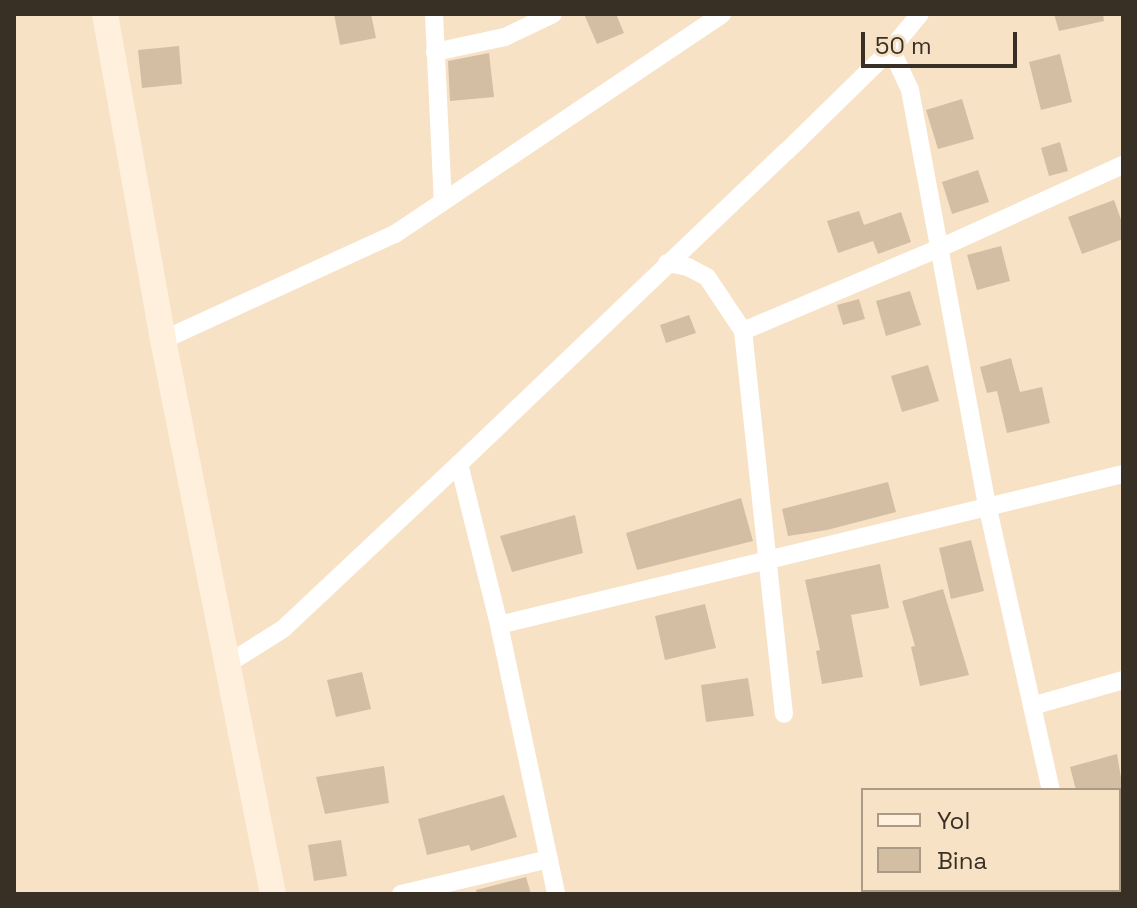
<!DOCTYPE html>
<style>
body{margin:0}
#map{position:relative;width:1137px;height:908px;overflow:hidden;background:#f8e2c6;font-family:"Space Grotesk",sans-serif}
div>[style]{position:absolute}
.building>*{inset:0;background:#d3bea3}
.street>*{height:18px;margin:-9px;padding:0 9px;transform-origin:9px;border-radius:9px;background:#fff}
.secondary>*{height:26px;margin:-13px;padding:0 13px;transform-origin:13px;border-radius:13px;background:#fef0dd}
span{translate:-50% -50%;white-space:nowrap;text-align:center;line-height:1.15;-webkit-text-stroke:7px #f8e2c6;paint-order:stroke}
.frame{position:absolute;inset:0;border:16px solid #383025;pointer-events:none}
.legend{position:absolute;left:861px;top:788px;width:260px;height:104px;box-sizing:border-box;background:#f8e2c6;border:2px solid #ab9b86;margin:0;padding:10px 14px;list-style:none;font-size:24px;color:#383025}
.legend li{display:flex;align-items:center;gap:16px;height:40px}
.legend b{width:40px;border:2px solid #ab9b86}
.scale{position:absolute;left:861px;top:32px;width:156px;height:36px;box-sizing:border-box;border:4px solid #383025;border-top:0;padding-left:10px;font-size:24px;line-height:28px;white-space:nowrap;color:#383025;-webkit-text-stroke:6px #f8e2c6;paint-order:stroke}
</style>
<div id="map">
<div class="building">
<i style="clip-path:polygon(334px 14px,371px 14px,376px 38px,340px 45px)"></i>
<i style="clip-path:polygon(584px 14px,616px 14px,624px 33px,597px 44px)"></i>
<i style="clip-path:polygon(1054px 14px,1103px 14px,1104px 21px,1059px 31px)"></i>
<i style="clip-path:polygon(179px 46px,182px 84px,142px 88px,138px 50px)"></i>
<i style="clip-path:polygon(489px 53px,494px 97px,450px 101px,448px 61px)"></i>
<i style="clip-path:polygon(1060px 54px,1072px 102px,1041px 110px,1029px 62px)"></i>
<i style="clip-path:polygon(962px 99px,974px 139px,938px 149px,926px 110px)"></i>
<i style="clip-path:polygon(1060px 142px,1068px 171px,1049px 176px,1041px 148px)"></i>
<i style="clip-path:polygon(978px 170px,989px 202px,952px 214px,942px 182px)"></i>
<i style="clip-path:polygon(1114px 200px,1123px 225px,1123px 239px,1082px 254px,1068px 217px)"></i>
<i style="clip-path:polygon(859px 211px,864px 225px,901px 212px,911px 242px,878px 254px,873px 241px,838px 253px,827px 221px)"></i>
<i style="clip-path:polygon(1001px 246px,1010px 281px,977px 290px,967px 255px)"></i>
<i style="clip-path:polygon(910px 291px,921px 325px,886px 336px,876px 301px)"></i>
<i style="clip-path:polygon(859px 299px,865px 319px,843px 325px,837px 305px)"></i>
<i style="clip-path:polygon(689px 315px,696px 333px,666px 343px,660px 325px)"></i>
<i style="clip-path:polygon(1011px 358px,1020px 392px,1042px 387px,1050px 423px,1007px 433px,997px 391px,987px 393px,980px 367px)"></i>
<i style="clip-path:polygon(928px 365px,939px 401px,902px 412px,891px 376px)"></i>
<i style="clip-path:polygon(888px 482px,896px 512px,827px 530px,788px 536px,782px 509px)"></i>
<i style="clip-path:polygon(741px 498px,753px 541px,637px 570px,626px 533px)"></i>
<i style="clip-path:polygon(575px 515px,583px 553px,512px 572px,500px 536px)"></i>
<i style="clip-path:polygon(971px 540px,984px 591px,951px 599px,939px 548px)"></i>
<i style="clip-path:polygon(880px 564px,889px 608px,851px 615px,863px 677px,822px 684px,816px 651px,820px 650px,805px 580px)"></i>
<i style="clip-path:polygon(943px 589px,969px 675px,920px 686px,911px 647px,915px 646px,902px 601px)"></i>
<i style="clip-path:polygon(705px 604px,716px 648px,665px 660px,655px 616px)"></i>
<i style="clip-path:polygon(362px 672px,371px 709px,336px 717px,327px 680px)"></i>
<i style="clip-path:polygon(748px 678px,754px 716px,706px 722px,701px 685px)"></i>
<i style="clip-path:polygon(1117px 754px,1123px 790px,1076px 790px,1070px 767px)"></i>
<i style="clip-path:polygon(384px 766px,389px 803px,325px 814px,316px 777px)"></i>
<i style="clip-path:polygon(504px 795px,517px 837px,471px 851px,469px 845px,427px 855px,418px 819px)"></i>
<i style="clip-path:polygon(341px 840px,347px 876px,314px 881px,308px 845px)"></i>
<i style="clip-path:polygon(526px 877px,531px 894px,477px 894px,476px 890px)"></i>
</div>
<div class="street">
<i style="left:434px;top:14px;width:188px;rotate:87.3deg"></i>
<i style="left:891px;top:49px;width:45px;rotate:65.1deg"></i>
<i style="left:910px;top:90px;width:426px;rotate:79.5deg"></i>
<i style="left:988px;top:509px;width:288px;rotate:77.4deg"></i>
<i style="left:435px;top:52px;width:72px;rotate:-12.1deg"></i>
<i style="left:505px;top:37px;width:53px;rotate:-25.6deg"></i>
<i style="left:667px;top:263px;width:21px;rotate:11deg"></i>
<i style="left:688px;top:267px;width:21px;rotate:28deg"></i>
<i style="left:707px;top:277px;width:65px;rotate:56.3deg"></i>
<i style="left:743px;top:331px;width:385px;rotate:83.9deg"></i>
<i style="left:743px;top:331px;width:216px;rotate:-22.9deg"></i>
<i style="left:942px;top:247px;width:199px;rotate:-24.4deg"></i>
<i style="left:163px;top:340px;width:255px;rotate:-24.6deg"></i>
<i style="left:395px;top:234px;width:394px;rotate:-33.9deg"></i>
<i style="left:459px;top:464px;width:166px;rotate:76deg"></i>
<i style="left:499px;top:625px;width:275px;rotate:78deg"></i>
<i style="left:499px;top:625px;width:642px;rotate:-13.6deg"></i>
<i style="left:229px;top:663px;width:64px;rotate:-32.2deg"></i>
<i style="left:283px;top:629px;width:241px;rotate:-43.2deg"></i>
<i style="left:459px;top:464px;width:453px;rotate:-43.7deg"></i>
<i style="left:787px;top:151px;width:146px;rotate:-44.4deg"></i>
<i style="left:891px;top:49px;width:45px;rotate:-50.4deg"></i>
<i style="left:1032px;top:706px;width:95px;rotate:-15.9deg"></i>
<i style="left:1073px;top:890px;width:4px;rotate:76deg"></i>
<i style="left:401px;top:894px;width:152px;rotate:-13.3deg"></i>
</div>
<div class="secondary">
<i style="left:105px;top:14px;width:331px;rotate:79.9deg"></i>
<i style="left:163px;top:340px;width:565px;rotate:78.77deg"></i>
</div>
<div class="frame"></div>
<ul class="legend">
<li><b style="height:10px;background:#fef0dd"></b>Yol</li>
<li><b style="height:22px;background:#d3bea3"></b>Bina</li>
</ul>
<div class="scale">50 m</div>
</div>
